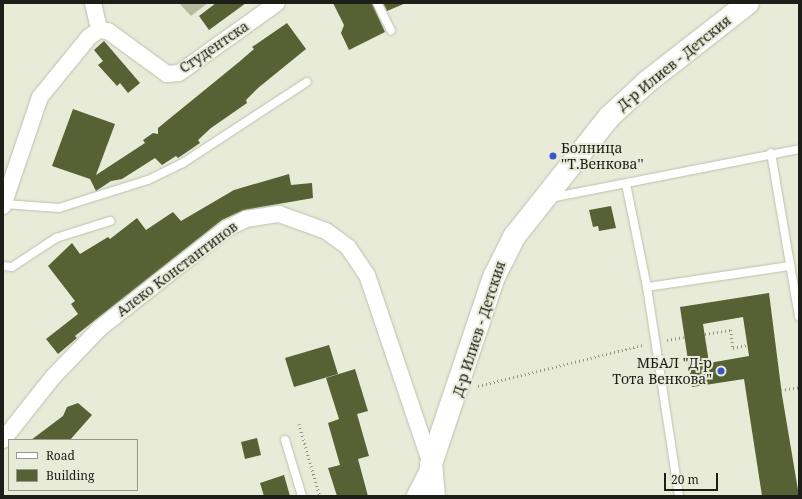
<!DOCTYPE html>
<meta charset="utf-8">
<style>
body{margin:0}
#map{position:relative;width:802px;height:499px;overflow:hidden;background:#e7ebd8;font-family:"Noto Serif",serif}
div>[style]{position:absolute}
.green>*{inset:0;background:#b6bd9e}
.building>*{inset:0;background:#586133}
.path>*{height:2.5px;margin-top:-1.25px;transform-origin:0;background:repeating-linear-gradient(90deg,#929587 0 1px,transparent 0 4px)}
.roads{filter:drop-shadow(0 0 1px #bbc0ad) drop-shadow(0 0 1px #bbc0ad)}
.lane>*{height:8px;margin:-4px;padding:0 4px;transform-origin:4px;border-radius:4px;background:#fff}
.street>*{height:16px;margin:-8px;padding:0 8px;transform-origin:8px;border-radius:8px;background:#fff}
.secondary>*{height:22px;margin:-11px;padding:0 11px;transform-origin:11px;border-radius:11px;background:#fff}
.dots>*{width:11px;height:11px;translate:-50% -50%;box-sizing:border-box;border:2px solid #e7ebd8;border-radius:50%}
span{translate:-50% -50%;white-space:nowrap;text-align:center;line-height:1.15;-webkit-text-stroke:4px #e7ebd8;paint-order:stroke}
.street-label{font-size:14px;color:#1d1e17}
.poi-label{font-size:14px;color:#1d1e17}
.left{translate:0 -50%;text-align:left}
.right{translate:-100% -50%;text-align:right}
.frame{position:absolute;inset:0;border:4px solid #1d1e17;pointer-events:none}
.legend{position:absolute;left:8px;top:439px;width:130px;height:52px;box-sizing:border-box;background:#e7ebd8;border:1px solid #96998b;margin:0;padding:5px 7px;list-style:none;font-size:12px;color:#1d1e17}
.legend li{display:flex;align-items:center;gap:8px;height:20px}
.legend b{width:20px;border:1px solid #96998b}
.scale{position:absolute;left:664px;top:473px;width:54px;height:18px;box-sizing:border-box;border:2px solid #1d1e17;border-top:0;padding-left:5px;font-size:12px;line-height:14px;white-space:nowrap;color:#1d1e17;-webkit-text-stroke:3px #e7ebd8;paint-order:stroke}
</style>
<div id="map">
<div class="green">
<i style="clip-path:polygon(179px 3px,208px 3px,191px 16px)"></i>
</div>
<div class="building">
<i style="clip-path:polygon(216px 3px,246px 3px,209px 30px,199px 16px)"></i>
<i style="clip-path:polygon(333px 3px,372px 3px,385px 32px,349px 50px,341px 33px,344px 25px)"></i>
<i style="clip-path:polygon(383px 3px,406px 3px,387px 11px)"></i>
<i style="clip-path:polygon(287px 23px,306px 49px,258px 88px,246px 100px,247px 103px,211px 128px,198px 140px,200px 143px,178px 158px,176px 156px,162px 165px,155px 158px,122px 179px,111px 181px,96px 191px,90px 179px,52px 166px,73px 109px,115px 124px,96px 175px,145px 143px,143px 140px,153px 133px,158px 134px,158px 128px,239px 62px,254px 49px,252px 47px)"></i>
<i style="clip-path:polygon(104px 41px,140px 83px,128px 93px,120px 83px,117px 86px,98px 65px,103px 61px,94px 50px)"></i>
<i style="clip-path:polygon(289px 174px,291px 185px,312px 183px,313px 198px,244px 210px,222px 220px,75px 336px,77px 338px,58px 354px,46px 339px,78px 314px,71px 304px,75px 301px,48px 266px,72px 243px,80px 254px,108px 237px,110px 239px,137px 218px,146px 230px,173px 212px,181px 221px,234px 190px)"></i>
<i style="clip-path:polygon(611px 206px,616px 228px,599px 231px,598px 226px,593px 227px,589px 210px)"></i>
<i style="clip-path:polygon(evenodd,769px 293px,782px 395px,799px 496px,762px 496px,744px 379px,692px 387px,680px 307px,769px 293px,743px 317px,749px 356px,709px 363px,703px 324px,743px 317px)"></i>
<i style="clip-path:polygon(329px 345px,338px 374px,294px 387px,285px 358px)"></i>
<i style="clip-path:polygon(355px 369px,368px 411px,357px 414px,369px 456px,358px 459px,368px 496px,337px 496px,328px 468px,340px 465px,328px 423px,339px 419px,326px 378px)"></i>
<i style="clip-path:polygon(78px 403px,92px 415px,70px 440px,31px 440px,63px 416px,67px 407px)"></i>
<i style="clip-path:polygon(257px 438px,261px 455px,245px 459px,241px 442px)"></i>
<i style="clip-path:polygon(284px 475px,290px 496px,264px 496px,260px 483px)"></i>
</div>
<div class="path">
<i style="left:705px;top:334px;width:26px;rotate:-9deg"></i>
<i style="left:731px;top:330px;width:18px;rotate:84deg"></i>
<i style="left:733px;top:348px;width:14px;rotate:-12deg"></i>
<i style="left:667px;top:340px;width:17px;rotate:-10deg"></i>
<i style="left:478px;top:386px;width:169px;rotate:-14deg"></i>
<i style="left:781px;top:390px;width:18px;rotate:-9deg"></i>
<i style="left:299px;top:424px;width:75px;rotate:73.7deg"></i>
</div>
<div class="roads">
<div class="lane">
<i style="left:377px;top:3px;width:31px;rotate:63deg"></i>
<i style="left:771px;top:153px;width:166px;rotate:80.3deg"></i>
<i style="left:626px;top:184px;width:105px;rotate:78.5deg"></i>
<i style="left:647px;top:287px;width:211px;rotate:81.3deg"></i>
<i style="left:550px;top:198px;width:254px;rotate:-11.1deg"></i>
<i style="left:4px;top:204px;width:55px;rotate:4.2deg"></i>
<i style="left:59px;top:208px;width:93px;rotate:-17.5deg"></i>
<i style="left:148px;top:180px;width:39px;rotate:-26deg"></i>
<i style="left:183px;top:163px;width:148px;rotate:-33.2deg"></i>
<i style="left:3px;top:266px;width:9px;rotate:6deg"></i>
<i style="left:12px;top:267px;width:53px;rotate:-33.4deg"></i>
<i style="left:56px;top:238px;width:57px;rotate:-17.5deg"></i>
<i style="left:647px;top:287px;width:145px;rotate:-8.4deg"></i>
<i style="left:285px;top:440px;width:59px;rotate:73.1deg"></i>
</div>
<div class="street">
<i style="left:93px;top:3px;width:28px;rotate:77deg"></i>
<i style="left:3px;top:206px;width:115px;rotate:-71.3deg"></i>
<i style="left:40px;top:97px;width:77px;rotate:-50.8deg"></i>
<i style="left:89px;top:37px;width:12px;rotate:-35deg"></i>
<i style="left:99px;top:30px;width:9px;rotate:6deg"></i>
<i style="left:108px;top:31px;width:73px;rotate:36.1deg"></i>
<i style="left:167px;top:74px;width:12px;rotate:-5deg"></i>
<i style="left:179px;top:73px;width:120px;rotate:-35.5deg"></i>
<i style="left:3px;top:440px;width:80px;rotate:-51.6deg"></i>
<i style="left:53px;top:377px;width:68px;rotate:-46.2deg"></i>
<i style="left:100px;top:328px;width:160px;rotate:-38.2deg"></i>
<i style="left:226px;top:229px;width:22px;rotate:-27deg"></i>
<i style="left:246px;top:219px;width:33px;rotate:-9deg"></i>
<i style="left:279px;top:214px;width:50px;rotate:19.9deg"></i>
<i style="left:326px;top:231px;width:27px;rotate:36deg"></i>
<i style="left:348px;top:247px;width:34px;rotate:56deg"></i>
<i style="left:367px;top:275px;width:200px;rotate:71.3deg"></i>
<i style="left:431px;top:464px;width:36px;rotate:117deg"></i>
</div>
<div class="secondary">
<i style="left:434px;top:496px;width:32px;rotate:-95deg"></i>
<i style="left:431px;top:464px;width:197px;rotate:-71.4deg"></i>
<i style="left:494px;top:277px;width:45px;rotate:-63.4deg"></i>
<i style="left:514px;top:237px;width:153px;rotate:-51.6deg"></i>
<i style="left:609px;top:117px;width:52px;rotate:-42.6deg"></i>
<i style="left:647px;top:82px;width:128px;rotate:-38deg"></i>
</div>
</div>
<div class="dots">
<i style="left:553px;top:156px;background:#3857c9"></i>
<i style="left:721px;top:371px;background:#3857c9"></i>
</div>
<div class="street-label">
<span style="left:214px;top:47px;rotate:-34deg">Студентска</span>
<span style="left:674px;top:63px;rotate:-39deg">Д-р Илиев - Детския</span>
<span style="left:177px;top:269px;rotate:-37deg">Алеко Константинов</span>
<span style="left:479px;top:329px;rotate:-72deg">Д-р Илиев - Детския</span>
</div>
<div class="poi-label">
<span class="left" style="left:561px;top:156px">Болница<br>''Т.Венкова''</span>
<span class="right" style="left:712px;top:371px">МБАЛ "Д-р<br>Тота Венкова"</span>
</div>
<div class="frame"></div>
<ul class="legend">
<li><b style="height:5px;background:#fff"></b>Road</li>
<li><b style="height:11px;background:#586133"></b>Building</li>
</ul>
<div class="scale">20 m</div>
</div>
